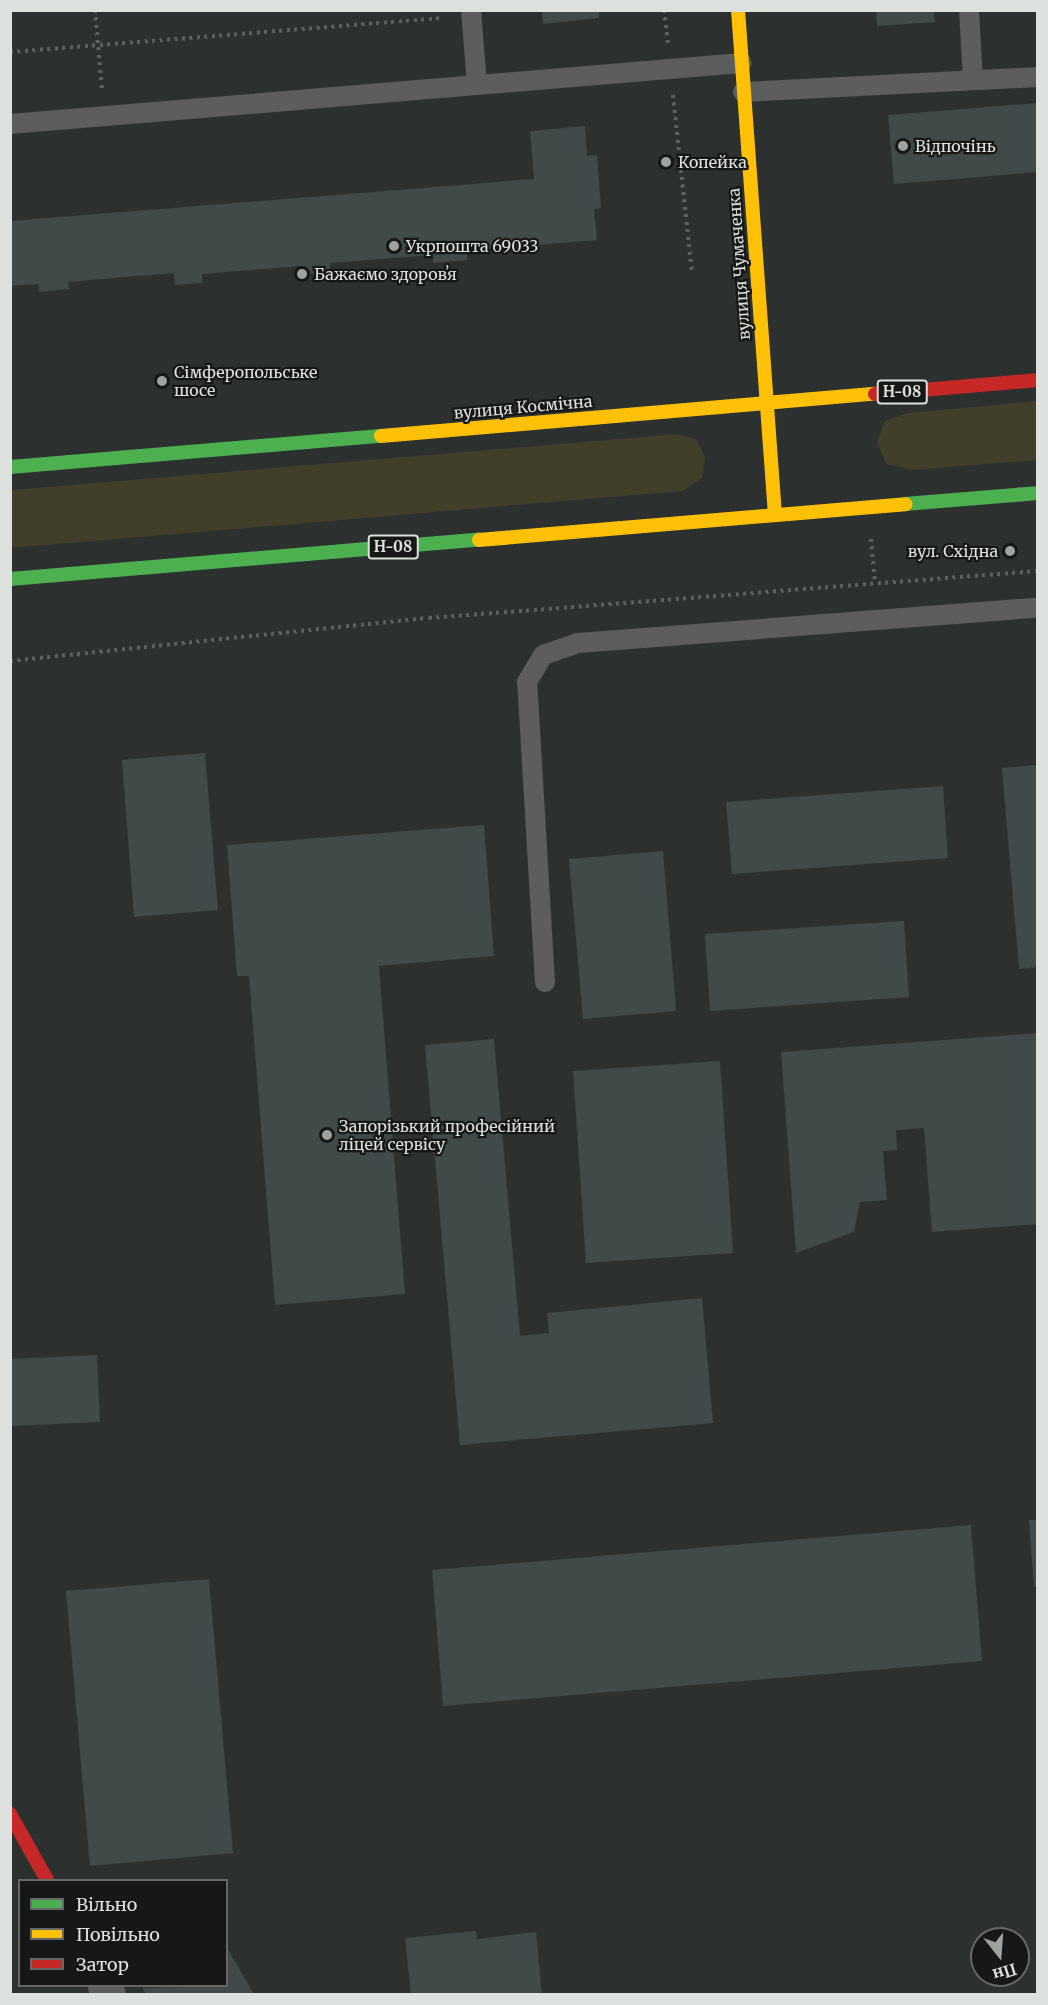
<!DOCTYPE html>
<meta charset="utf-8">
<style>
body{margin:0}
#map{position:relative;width:1048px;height:2005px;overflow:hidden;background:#2c302e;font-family:Merriweather,serif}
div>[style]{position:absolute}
.green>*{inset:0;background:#3f3f2a}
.building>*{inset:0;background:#414a48}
.path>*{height:4px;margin-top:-2px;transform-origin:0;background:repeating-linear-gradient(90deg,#5c605e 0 3px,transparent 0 7.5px)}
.lane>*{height:20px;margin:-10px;padding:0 10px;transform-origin:10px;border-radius:10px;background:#5b5e5c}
.street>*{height:33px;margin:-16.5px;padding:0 16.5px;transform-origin:16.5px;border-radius:16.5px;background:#5b5e5c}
.fast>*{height:14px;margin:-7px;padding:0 7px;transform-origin:7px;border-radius:7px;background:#4caf50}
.slow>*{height:14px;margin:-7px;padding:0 7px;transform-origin:7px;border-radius:7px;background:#ffc107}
.jam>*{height:14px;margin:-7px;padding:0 7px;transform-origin:7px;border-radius:7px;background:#c62828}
.dots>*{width:16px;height:16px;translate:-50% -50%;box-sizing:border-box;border:3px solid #151816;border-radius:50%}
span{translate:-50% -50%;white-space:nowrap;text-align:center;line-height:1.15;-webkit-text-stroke:4.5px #151816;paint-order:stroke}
.shield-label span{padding:2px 4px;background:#151816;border:2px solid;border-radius:4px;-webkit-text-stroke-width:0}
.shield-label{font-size:15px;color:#dde1de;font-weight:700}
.poi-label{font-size:16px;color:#dde1de}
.left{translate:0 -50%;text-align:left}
.right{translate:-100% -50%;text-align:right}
.street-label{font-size:16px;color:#dde1de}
.frame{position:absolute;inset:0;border:12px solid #dde1de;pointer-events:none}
.legend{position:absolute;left:18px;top:1879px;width:210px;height:108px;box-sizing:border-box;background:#151816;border:2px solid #656866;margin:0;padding:8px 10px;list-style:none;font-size:18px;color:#dde1de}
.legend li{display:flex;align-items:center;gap:12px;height:30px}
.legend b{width:30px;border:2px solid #656866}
.north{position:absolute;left:970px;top:1927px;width:60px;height:60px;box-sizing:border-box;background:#151816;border:2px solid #656866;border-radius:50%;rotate:163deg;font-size:16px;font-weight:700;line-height:24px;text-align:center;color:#dde1de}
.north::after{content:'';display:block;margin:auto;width:21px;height:27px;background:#9fa3a0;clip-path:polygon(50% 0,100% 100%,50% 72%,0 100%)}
</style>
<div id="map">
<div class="green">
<i style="clip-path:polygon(1037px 401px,1037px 460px,913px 470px,886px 464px,877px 442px,885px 421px,908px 413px)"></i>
<i style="clip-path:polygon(677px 434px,696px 439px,705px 457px,702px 478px,683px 491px,11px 548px,11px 490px)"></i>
</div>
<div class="building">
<i style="clip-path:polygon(542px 10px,599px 10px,599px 18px,543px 24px)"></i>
<i style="clip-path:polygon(876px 10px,934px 10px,935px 22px,877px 26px)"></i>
<i style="clip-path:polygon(1038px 103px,1038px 172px,894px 184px,888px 115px)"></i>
<i style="clip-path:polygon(585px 126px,587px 156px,597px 155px,601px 208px,594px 209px,597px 240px,467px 251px,467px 260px,433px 263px,433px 255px,330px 263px,330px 272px,302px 274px,301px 266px,202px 274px,202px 283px,175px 285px,174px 273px,68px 282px,69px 289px,39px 292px,39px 284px,10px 286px,10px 221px,534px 179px,530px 131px)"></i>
<i style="clip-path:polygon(205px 753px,218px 910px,134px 917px,122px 760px)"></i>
<i style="clip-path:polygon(1038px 765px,1038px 967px,1019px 969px,1002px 768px)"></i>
<i style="clip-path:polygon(943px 786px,948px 858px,732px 874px,726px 802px)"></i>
<i style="clip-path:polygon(484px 825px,494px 956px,379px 966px,405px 1294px,275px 1305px,249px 976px,237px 976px,227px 845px)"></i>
<i style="clip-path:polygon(663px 851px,676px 1011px,583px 1019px,569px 859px)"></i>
<i style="clip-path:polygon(904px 921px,909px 997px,710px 1011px,705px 934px)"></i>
<i style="clip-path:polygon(1038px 1033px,1038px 1224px,932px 1232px,924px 1128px,896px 1130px,897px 1150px,883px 1151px,887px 1200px,860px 1202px,854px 1232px,796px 1253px,781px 1052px)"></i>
<i style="clip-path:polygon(494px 1039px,520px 1336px,549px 1333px,547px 1313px,702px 1298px,713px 1423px,460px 1445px,425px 1045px)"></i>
<i style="clip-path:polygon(720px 1061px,733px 1253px,586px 1263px,573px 1071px)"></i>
<i style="clip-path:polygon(97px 1355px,100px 1422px,10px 1426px,10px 1359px)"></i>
<i style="clip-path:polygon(1029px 1520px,1038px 1520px,1038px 1586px,1034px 1587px)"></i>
<i style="clip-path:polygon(971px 1525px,982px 1661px,443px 1706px,432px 1570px)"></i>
<i style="clip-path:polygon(209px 1579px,233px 1853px,90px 1866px,66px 1591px)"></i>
<i style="clip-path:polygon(476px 1931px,477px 1939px,536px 1932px,542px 1994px,411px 1994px,405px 1938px)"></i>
<i style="clip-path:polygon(226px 1946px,254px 1994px,146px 1994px,142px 1988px,226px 1986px)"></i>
</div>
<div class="path">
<i style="left:95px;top:10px;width:80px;rotate:85deg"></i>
<i style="left:664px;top:10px;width:33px;rotate:83deg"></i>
<i style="left:10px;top:52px;width:435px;rotate:-4.5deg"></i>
<i style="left:673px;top:95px;width:180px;rotate:83.9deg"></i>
<i style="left:871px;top:539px;width:44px;rotate:84.8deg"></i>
<i style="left:10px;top:661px;width:421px;rotate:-5.9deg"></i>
<i style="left:429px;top:618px;width:611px;rotate:-4.41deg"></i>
</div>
<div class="lane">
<i style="left:471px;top:10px;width:74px;rotate:85.4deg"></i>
<i style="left:969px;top:10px;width:70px;rotate:86.7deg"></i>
<i style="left:743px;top:92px;width:295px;rotate:-2.9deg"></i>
<i style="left:10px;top:124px;width:734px;rotate:-4.77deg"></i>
<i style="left:545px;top:982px;width:301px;rotate:-93.4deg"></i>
<i style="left:527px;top:682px;width:31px;rotate:-59deg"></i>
<i style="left:543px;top:655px;width:37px;rotate:-19deg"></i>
<i style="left:578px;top:643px;width:461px;rotate:-4.4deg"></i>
</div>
<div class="street">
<i style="left:104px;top:1986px;width:9px;rotate:58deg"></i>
</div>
<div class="fast">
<i style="left:10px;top:467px;width:372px;rotate:-4.8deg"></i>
<i style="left:905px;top:504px;width:133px;rotate:-4.7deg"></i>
<i style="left:10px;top:579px;width:471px;rotate:-4.8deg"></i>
</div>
<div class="slow">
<i style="left:738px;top:10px;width:506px;rotate:85.81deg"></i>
<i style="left:381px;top:436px;width:496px;rotate:-4.9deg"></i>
<i style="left:479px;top:540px;width:428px;rotate:-4.8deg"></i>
</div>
<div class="jam">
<i style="left:875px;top:394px;width:164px;rotate:-4.9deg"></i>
<i style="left:10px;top:1814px;width:76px;rotate:60.7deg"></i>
</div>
<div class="dots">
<i style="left:903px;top:146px;background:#9fa3a0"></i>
<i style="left:666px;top:162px;background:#9fa3a0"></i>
<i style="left:394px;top:246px;background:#9fa3a0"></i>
<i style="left:302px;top:274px;background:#9fa3a0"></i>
<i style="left:162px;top:381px;background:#9fa3a0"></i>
<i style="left:1010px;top:551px;background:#9fa3a0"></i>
<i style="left:327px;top:1135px;background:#9fa3a0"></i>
</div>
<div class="shield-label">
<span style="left:902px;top:392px">Н-08</span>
<span style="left:393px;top:547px">Н-08</span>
</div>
<div class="poi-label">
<span class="left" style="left:915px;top:146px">Відпочінь</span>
<span class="left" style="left:678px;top:162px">Копейка</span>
<span class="left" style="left:406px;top:246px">Укрпошта 69033</span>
<span class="left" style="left:314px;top:274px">Бажаємо здоровʼя</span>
<span class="left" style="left:174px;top:381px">Сімферопольське<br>шосе</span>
<span class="right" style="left:998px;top:551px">вул. Східна</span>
<span class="left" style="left:339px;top:1135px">Запорізький професійний<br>ліцей сервісу</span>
</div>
<div class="street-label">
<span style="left:739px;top:264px;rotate:-94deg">вулиця Чумаченка</span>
<span style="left:523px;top:407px;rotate:-5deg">вулиця Космічна</span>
</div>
<div class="frame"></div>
<ul class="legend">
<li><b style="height:8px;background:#4caf50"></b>Вільно</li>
<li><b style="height:8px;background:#ffc107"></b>Повільно</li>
<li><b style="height:8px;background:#c62828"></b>Затор</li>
</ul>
<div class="north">Пн</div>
</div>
